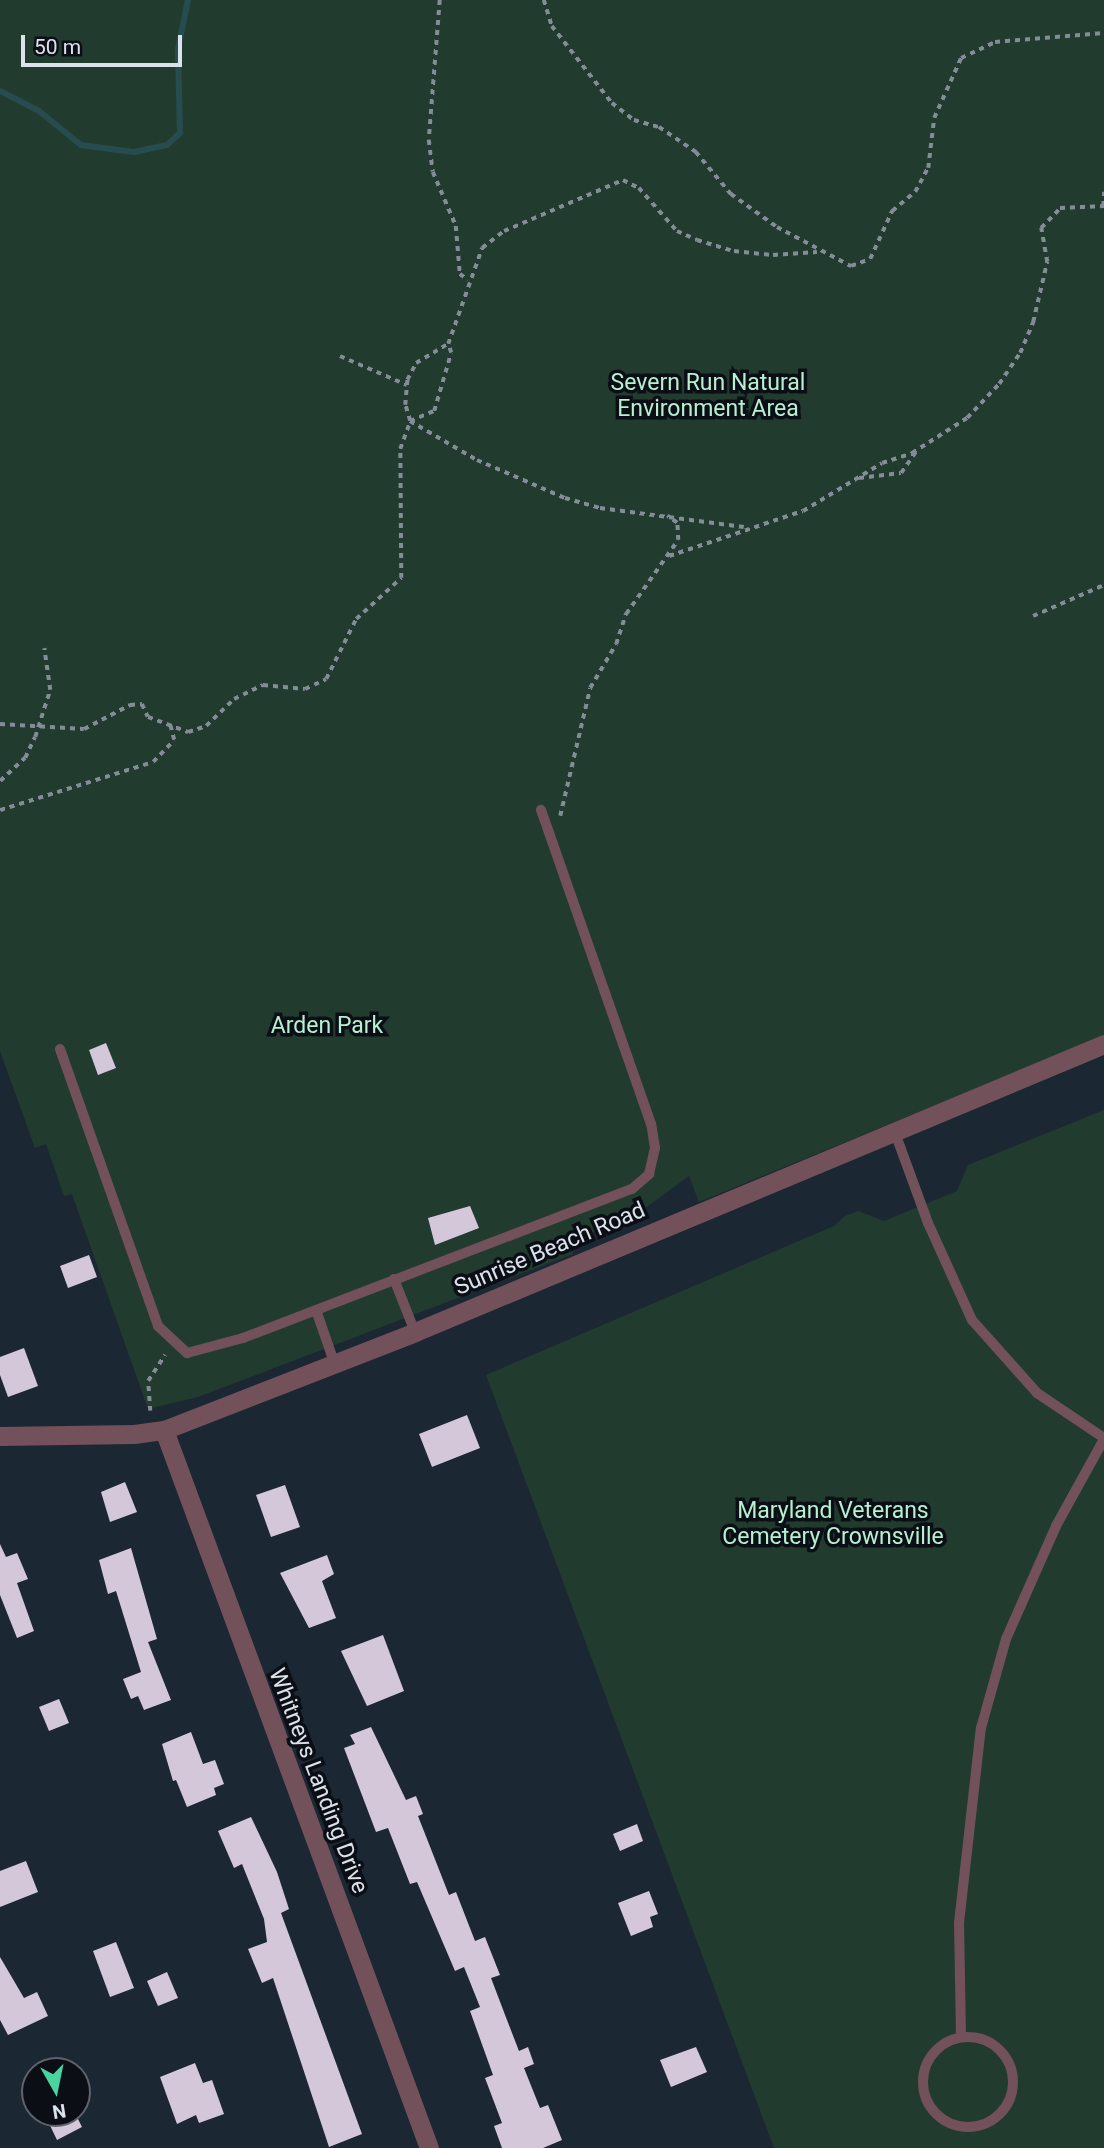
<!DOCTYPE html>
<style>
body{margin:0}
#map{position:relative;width:1104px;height:2148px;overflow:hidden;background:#1c2734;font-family:Roboto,sans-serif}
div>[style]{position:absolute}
.green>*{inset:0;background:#213c2f}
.stream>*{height:6px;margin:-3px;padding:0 3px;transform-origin:3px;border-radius:3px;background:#274c50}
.building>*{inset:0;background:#d4c7da}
.path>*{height:3.5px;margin-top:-1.75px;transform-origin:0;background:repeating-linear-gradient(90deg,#838c97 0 5px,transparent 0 10px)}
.service>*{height:10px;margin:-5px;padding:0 5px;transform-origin:5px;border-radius:5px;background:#72515a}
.service>.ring{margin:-5px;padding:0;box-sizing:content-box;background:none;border:10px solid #72515a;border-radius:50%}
.minor>*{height:19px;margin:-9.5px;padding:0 9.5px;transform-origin:9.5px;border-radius:9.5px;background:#72515a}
.tertiary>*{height:19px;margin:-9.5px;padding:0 9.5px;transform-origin:9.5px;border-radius:9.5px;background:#72515a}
span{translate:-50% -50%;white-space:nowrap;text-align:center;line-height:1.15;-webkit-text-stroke:7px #0b0f15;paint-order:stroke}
.park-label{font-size:23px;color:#b6f0d1}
.street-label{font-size:23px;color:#dbe2eb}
.north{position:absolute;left:21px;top:2057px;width:70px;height:70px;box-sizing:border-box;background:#0b0f15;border:2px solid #5e636b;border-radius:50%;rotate:171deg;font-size:19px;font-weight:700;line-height:28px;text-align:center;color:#dbe2eb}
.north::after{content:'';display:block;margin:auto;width:24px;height:32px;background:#47d49e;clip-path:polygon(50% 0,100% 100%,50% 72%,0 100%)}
.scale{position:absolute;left:21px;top:35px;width:161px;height:32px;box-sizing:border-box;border:4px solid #dbe2eb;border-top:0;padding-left:9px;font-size:21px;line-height:24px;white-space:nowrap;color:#dbe2eb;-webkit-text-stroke:5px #0b0f15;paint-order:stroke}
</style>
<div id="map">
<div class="green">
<i style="clip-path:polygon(0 0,1104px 0,1104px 1036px,699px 1202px,689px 1176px,637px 1214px,571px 1242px,573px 1254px,198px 1397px,148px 1409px,72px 1194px,64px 1196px,46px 1144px,35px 1148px,0 1051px)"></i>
<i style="clip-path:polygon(1104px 1110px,1104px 2148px,774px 2148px,486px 1375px,834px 1226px,845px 1216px,858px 1211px,884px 1221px,957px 1191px,968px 1165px)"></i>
</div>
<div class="stream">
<i style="left:0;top:91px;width:44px;rotate:27.1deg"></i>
<i style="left:39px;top:111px;width:54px;rotate:39deg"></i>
<i style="left:81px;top:145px;width:53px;rotate:7.5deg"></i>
<i style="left:134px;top:152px;width:34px;rotate:-12deg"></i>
<i style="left:167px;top:145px;width:18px;rotate:-43deg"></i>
<i style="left:180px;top:133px;width:84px;rotate:-91.4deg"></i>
<i style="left:178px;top:49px;width:50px;rotate:-78.5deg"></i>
</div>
<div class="building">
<i style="clip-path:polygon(106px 1043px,116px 1068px,98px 1075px,89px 1050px)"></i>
<i style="clip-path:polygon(470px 1206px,479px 1228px,435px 1245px,428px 1218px)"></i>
<i style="clip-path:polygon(89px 1255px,97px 1277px,68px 1288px,60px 1266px)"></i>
<i style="clip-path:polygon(24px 1348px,38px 1386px,8px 1397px,0 1375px,0 1357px)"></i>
<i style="clip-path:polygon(467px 1415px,480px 1448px,432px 1467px,419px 1434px)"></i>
<i style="clip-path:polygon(125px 1482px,137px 1512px,110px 1522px,101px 1492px)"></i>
<i style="clip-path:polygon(285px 1485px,300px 1527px,271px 1537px,256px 1495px)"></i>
<i style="clip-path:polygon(0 1544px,6px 1557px,17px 1553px,28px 1579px,17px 1583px,34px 1631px,17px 1638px,0 1595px)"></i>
<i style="clip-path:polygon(131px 1548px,157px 1639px,148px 1642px,171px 1700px,144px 1710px,138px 1696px,131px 1699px,123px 1679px,141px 1672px,116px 1591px,108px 1594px,99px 1560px)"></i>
<i style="clip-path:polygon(327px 1555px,334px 1574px,322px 1581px,336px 1618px,309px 1628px,280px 1573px)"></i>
<i style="clip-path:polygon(383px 1635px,404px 1691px,367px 1706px,341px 1651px)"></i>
<i style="clip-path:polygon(59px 1699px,69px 1723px,49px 1731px,39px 1707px)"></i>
<i style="clip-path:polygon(371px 1727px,406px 1800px,416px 1796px,423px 1814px,418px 1816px,449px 1895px,456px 1892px,475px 1941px,485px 1937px,500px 1975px,491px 1978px,507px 2020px,519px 2051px,528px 2047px,534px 2064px,524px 2068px,540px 2108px,548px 2105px,562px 2140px,543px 2148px,502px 2148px,494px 2126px,502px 2123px,485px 2078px,493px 2075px,470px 2011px,480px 2007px,464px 1967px,455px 1971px,417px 1882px,410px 1884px,388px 1828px,376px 1832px,344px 1748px,355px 1744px,350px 1735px)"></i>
<i style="clip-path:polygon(191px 1732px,203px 1764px,215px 1760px,224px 1784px,214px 1788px,216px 1795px,187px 1807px,176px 1780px,173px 1781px,162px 1744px)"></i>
<i style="clip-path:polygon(251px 1817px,277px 1872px,289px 1909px,281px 1913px,362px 2134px,329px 2147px,273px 1978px,262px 1983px,248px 1949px,267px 1942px,264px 1919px,242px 1864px,234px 1868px,218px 1831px)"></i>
<i style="clip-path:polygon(637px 1824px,643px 1841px,620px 1851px,613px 1834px)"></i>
<i style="clip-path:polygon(26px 1861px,38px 1892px,0 1907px,0 1871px)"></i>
<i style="clip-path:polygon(649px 1891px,658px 1914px,650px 1917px,653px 1927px,631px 1936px,618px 1903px)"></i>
<i style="clip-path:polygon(116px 1942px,134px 1988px,110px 1997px,93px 1951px)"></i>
<i style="clip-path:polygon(0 1957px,24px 1998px,37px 1992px,48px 2016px,8px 2035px,0 2020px)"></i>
<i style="clip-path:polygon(167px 1972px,178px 1998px,158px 2006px,147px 1981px)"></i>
<i style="clip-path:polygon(696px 2047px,707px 2072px,671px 2087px,660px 2060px)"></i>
<i style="clip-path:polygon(195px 2063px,203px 2083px,212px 2080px,224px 2114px,199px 2123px,196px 2115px,177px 2124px,160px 2077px)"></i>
<i style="clip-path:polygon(44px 2113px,75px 2113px,82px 2127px,57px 2140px)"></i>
</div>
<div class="path">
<i style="left:440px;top:0;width:140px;rotate:94.5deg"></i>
<i style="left:429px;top:140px;width:32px;rotate:83deg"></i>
<i style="left:433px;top:172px;width:59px;rotate:66.9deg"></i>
<i style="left:456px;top:226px;width:48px;rotate:85.2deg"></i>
<i style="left:460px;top:274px;width:10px;rotate:37deg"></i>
<i style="left:544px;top:0;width:27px;rotate:73deg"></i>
<i style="left:552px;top:26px;width:98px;rotate:52.1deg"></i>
<i style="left:612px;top:103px;width:28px;rotate:38deg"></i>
<i style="left:634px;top:120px;width:26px;rotate:16deg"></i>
<i style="left:659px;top:127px;width:45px;rotate:34deg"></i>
<i style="left:696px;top:152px;width:55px;rotate:50.2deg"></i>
<i style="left:731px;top:194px;width:57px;rotate:35.7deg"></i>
<i style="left:777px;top:227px;width:84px;rotate:27.8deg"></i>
<i style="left:851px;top:266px;width:20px;rotate:-20deg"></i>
<i style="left:870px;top:259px;width:53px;rotate:-65.4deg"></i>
<i style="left:892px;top:211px;width:30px;rotate:-40deg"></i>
<i style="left:915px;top:192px;width:27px;rotate:-62deg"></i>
<i style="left:928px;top:168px;width:50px;rotate:-83.2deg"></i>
<i style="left:934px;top:118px;width:66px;rotate:-65.8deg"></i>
<i style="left:961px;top:58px;width:38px;rotate:-25deg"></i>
<i style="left:995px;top:42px;width:109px;rotate:-4.7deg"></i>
<i style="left:1103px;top:206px;width:14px;rotate:-86deg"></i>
<i style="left:340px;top:356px;width:73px;rotate:23.4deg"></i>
<i style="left:410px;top:421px;width:26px;rotate:-23deg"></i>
<i style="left:434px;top:411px;width:60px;rotate:-73.7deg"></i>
<i style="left:451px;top:353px;width:9px;rotate:-108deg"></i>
<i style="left:448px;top:344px;width:102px;rotate:-70.5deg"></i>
<i style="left:482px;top:248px;width:28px;rotate:-38deg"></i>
<i style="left:504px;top:231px;width:129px;rotate:-23.2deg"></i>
<i style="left:623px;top:180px;width:18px;rotate:27deg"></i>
<i style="left:639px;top:188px;width:57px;rotate:48.5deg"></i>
<i style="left:677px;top:231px;width:22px;rotate:24deg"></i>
<i style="left:697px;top:240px;width:39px;rotate:17deg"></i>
<i style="left:734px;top:251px;width:39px;rotate:6deg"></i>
<i style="left:773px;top:255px;width:44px;rotate:-3.9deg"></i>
<i style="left:410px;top:421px;width:78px;rotate:30.2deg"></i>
<i style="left:477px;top:460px;width:96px;rotate:23.4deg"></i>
<i style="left:565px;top:498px;width:36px;rotate:16deg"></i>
<i style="left:600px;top:508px;width:145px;rotate:7.5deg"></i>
<i style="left:859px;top:478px;width:42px;rotate:-6.8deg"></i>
<i style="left:901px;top:473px;width:28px;rotate:-55deg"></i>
<i style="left:669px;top:556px;width:141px;rotate:-18.6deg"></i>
<i style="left:803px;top:511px;width:92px;rotate:-31.3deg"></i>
<i style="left:882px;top:463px;width:32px;rotate:-18deg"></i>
<i style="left:912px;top:453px;width:65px;rotate:-32.5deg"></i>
<i style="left:967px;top:418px;width:47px;rotate:-46.7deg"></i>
<i style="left:999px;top:384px;width:37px;rotate:-56deg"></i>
<i style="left:1020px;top:353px;width:34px;rotate:-67deg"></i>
<i style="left:1033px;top:322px;width:62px;rotate:-76.9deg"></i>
<i style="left:1047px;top:262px;width:35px;rotate:-100deg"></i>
<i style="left:1041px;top:228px;width:28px;rotate:-46deg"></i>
<i style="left:1060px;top:208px;width:44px;rotate:-2.6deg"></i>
<i style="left:1033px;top:616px;width:77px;rotate:-23.6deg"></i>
<i style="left:0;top:724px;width:84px;rotate:3.4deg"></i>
<i style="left:84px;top:729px;width:52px;rotate:-27.6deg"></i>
<i style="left:130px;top:705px;width:12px;rotate:-5deg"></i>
<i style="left:142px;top:704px;width:14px;rotate:65deg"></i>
<i style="left:148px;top:717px;width:43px;rotate:20.6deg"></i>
<i style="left:188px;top:732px;width:19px;rotate:-18deg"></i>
<i style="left:206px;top:726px;width:39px;rotate:-44deg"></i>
<i style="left:234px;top:699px;width:32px;rotate:-26deg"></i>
<i style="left:263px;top:685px;width:42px;rotate:5.4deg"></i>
<i style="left:305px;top:689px;width:23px;rotate:-25deg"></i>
<i style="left:326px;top:679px;width:67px;rotate:-63.4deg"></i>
<i style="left:356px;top:619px;width:61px;rotate:-42.3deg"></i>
<i style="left:401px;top:578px;width:129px;rotate:-90.4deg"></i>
<i style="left:400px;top:449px;width:30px;rotate:-70deg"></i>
<i style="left:410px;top:421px;width:17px;rotate:-107deg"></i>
<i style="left:405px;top:405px;width:25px;rotate:-85deg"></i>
<i style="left:407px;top:380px;width:19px;rotate:-62deg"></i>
<i style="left:416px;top:363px;width:37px;rotate:-31deg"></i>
<i style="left:0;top:781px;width:34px;rotate:-43deg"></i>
<i style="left:25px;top:758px;width:23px;rotate:-65deg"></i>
<i style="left:35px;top:737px;width:49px;rotate:-72.3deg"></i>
<i style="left:50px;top:690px;width:42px;rotate:-98.1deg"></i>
<i style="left:0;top:810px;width:160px;rotate:-17.4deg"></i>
<i style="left:153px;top:762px;width:30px;rotate:-46deg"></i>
<i style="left:174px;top:740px;width:16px;rotate:-105deg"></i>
<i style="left:560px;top:816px;width:131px;rotate:-76.8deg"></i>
<i style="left:590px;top:688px;width:51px;rotate:-59.4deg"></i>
<i style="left:616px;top:644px;width:32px;rotate:-72deg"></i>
<i style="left:626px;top:614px;width:90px;rotate:-54.9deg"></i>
<i style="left:678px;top:540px;width:17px;rotate:-93deg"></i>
<i style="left:677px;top:523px;width:12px;rotate:-145deg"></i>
<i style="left:150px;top:1411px;width:30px;rotate:-94deg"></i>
<i style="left:148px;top:1381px;width:31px;rotate:-57deg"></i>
</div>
<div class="service">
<i style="left:60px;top:1049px;width:294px;rotate:70.5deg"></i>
<i style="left:158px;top:1326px;width:40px;rotate:43deg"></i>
<i style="left:187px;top:1353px;width:58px;rotate:-15deg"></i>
<i style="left:243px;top:1338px;width:417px;rotate:-21deg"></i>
<i style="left:632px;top:1189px;width:23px;rotate:-41deg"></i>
<i style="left:649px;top:1174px;width:27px;rotate:-77deg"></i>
<i style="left:655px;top:1148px;width:24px;rotate:-99deg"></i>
<i style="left:651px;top:1124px;width:333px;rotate:-109.3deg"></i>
<i style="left:894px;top:1130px;width:99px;rotate:69.9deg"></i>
<i style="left:928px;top:1223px;width:107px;rotate:65.6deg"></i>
<i style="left:972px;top:1320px;width:98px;rotate:48.3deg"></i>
<i style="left:1037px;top:1393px;width:81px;rotate:33.9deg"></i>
<i style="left:394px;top:1279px;width:57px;rotate:68.4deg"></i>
<i style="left:316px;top:1310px;width:55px;rotate:70.9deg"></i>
<i style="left:961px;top:2036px;width:113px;rotate:-91deg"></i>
<i style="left:959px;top:1923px;width:196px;rotate:-83.6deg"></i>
<i style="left:981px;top:1728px;width:92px;rotate:-74.3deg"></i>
<i style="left:1006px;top:1639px;width:124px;rotate:-66.1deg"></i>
<i style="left:1056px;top:1526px;width:99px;rotate:-61.1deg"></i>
<i class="ring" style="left:923px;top:2037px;width:80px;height:80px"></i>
</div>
<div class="minor">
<i style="left:164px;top:1430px;width:765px;rotate:69.74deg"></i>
</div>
<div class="tertiary">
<i style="left:0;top:1436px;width:134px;rotate:-0.9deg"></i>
<i style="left:134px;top:1434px;width:30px;rotate:-8deg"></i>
<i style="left:164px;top:1430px;width:269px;rotate:-21.3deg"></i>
<i style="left:415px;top:1332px;width:747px;rotate:-22.68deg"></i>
</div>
<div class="park-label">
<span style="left:708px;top:396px">Severn Run Natural<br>Environment Area</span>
<span style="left:327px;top:1026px">Arden Park</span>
<span style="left:833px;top:1524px">Maryland Veterans<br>Cemetery Crownsville</span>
</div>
<div class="street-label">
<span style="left:550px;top:1249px;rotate:-23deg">Sunrise Beach Road</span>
<span style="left:318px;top:1781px;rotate:69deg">Whitneys Landing Drive</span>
</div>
<div class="north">N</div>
<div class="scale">50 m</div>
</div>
